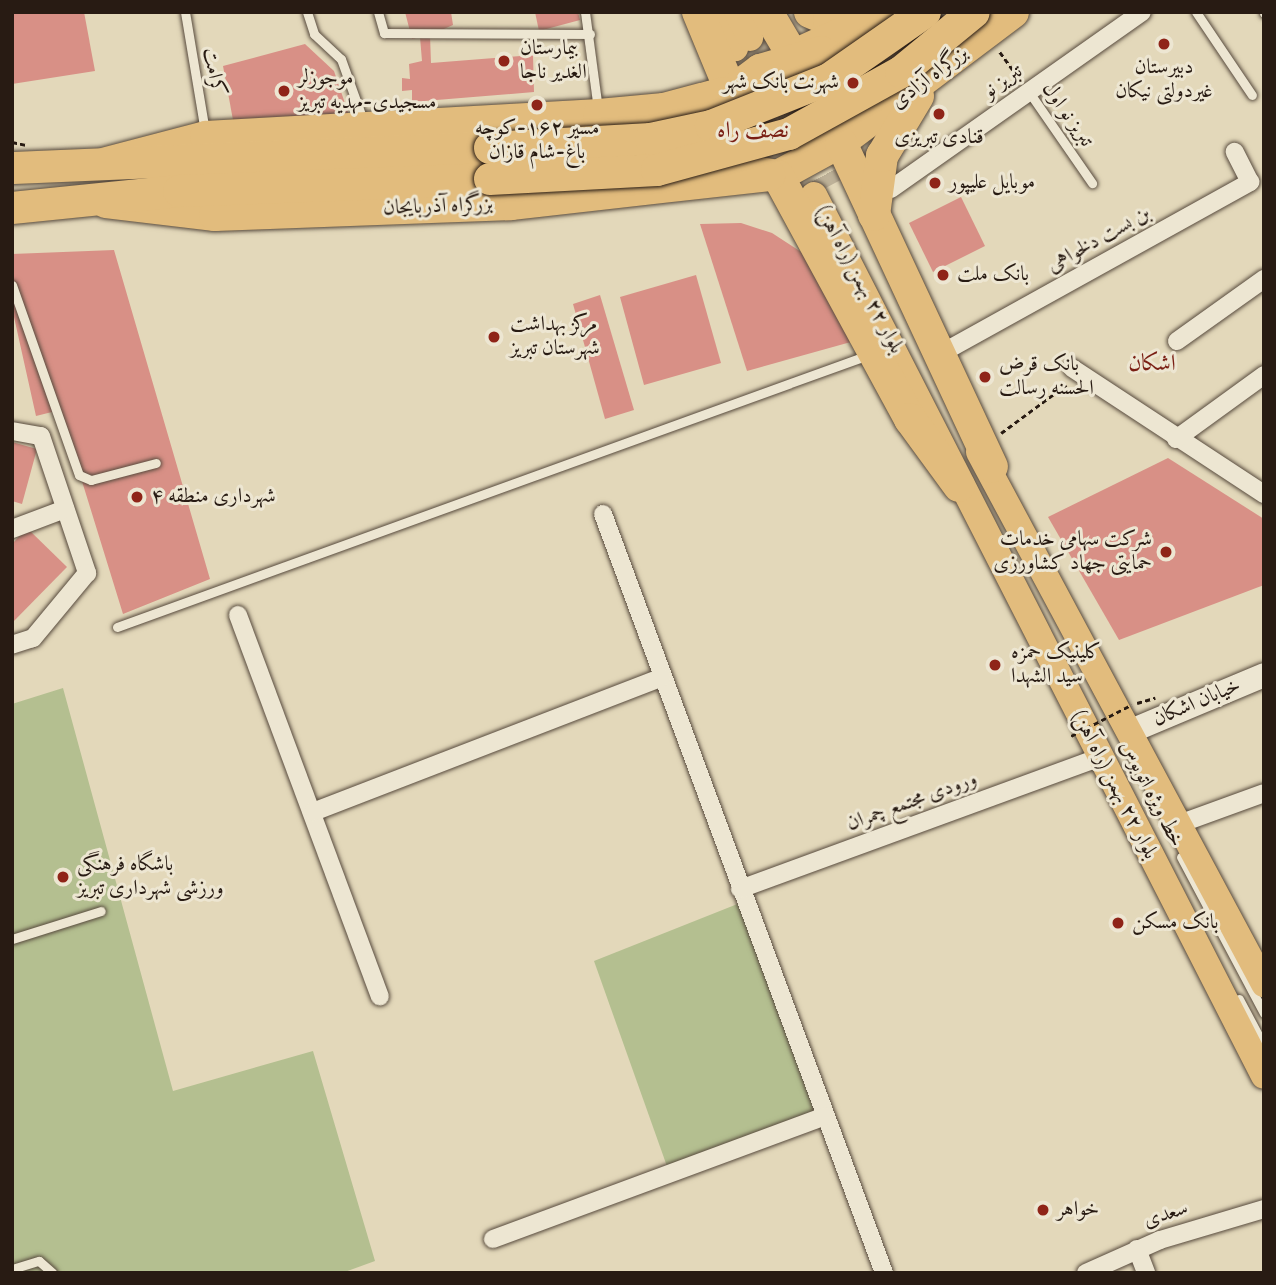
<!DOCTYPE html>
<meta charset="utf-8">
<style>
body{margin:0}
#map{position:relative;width:1276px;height:1285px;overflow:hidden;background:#e3d8ba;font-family:"IM FELL English",Amiri,serif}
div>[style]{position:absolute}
.green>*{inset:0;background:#b4bf90}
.building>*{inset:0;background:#d89086}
.primary-tunnel>*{height:26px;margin-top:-13px;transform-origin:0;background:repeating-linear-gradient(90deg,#beb299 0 26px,transparent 0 39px)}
.path>*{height:2.5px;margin-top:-1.25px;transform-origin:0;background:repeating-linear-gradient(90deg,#281b13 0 5px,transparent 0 8.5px)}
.roads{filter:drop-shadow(0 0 2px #574a3d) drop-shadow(0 0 2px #574a3d)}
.lane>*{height:9px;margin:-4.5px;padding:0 4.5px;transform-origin:4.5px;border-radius:4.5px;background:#ede6d2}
.street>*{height:18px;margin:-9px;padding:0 9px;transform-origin:9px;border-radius:9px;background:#ede6d2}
.secondary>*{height:24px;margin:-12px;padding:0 12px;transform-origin:12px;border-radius:12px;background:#ede6d2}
.primary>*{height:26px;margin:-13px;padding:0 13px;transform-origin:13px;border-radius:13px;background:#e2bc7d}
.highway>*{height:32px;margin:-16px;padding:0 16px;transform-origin:16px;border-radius:16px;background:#e2bc7d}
.path-bridge>*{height:2.5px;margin-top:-1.25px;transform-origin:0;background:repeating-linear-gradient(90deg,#281b13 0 5px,transparent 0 8.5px)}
.bridges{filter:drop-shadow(0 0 2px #281b13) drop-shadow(0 0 2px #281b13)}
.highway-bridge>*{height:32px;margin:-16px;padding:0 16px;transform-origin:16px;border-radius:16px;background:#e2bc7d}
.dots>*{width:19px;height:19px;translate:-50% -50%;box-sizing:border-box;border:4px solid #ede6d2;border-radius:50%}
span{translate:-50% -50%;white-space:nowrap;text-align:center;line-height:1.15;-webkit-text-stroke:6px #ede6d2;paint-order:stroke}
.poi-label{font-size:21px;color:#281b13}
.left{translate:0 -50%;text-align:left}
.right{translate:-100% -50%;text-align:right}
.street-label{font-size:21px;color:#281b13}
.neighbourhood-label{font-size:23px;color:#7a1f14}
.frame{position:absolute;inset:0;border:14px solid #281b13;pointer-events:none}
</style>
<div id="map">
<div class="green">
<i style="clip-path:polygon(63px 688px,173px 1091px,313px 1051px,375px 1261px,342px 1273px,12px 1273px,12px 704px)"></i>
<i style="clip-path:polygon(745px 901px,824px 1111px,669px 1172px,594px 961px)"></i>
</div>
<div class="building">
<i style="clip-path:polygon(12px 12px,84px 12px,95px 71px,12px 84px)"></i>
<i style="clip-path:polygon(405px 12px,451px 12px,453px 25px,430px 35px,431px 63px,533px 55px,534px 92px,412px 102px,412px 90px,402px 91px,402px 78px,410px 79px,409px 64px,422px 61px,420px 37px,412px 39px)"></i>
<i style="clip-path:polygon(535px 12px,578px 12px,580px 20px,539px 31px)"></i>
<i style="clip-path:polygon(305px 44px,334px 71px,350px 118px,233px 120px,223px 66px)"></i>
<i style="clip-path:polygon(961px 197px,985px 246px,933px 272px,909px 223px)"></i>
<i style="clip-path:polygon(741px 223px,772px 233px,812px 259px,858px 340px,747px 371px,700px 224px)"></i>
<i style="clip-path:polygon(114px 250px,210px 579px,123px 614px,60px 410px,36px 416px,12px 308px,12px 254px)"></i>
<i style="clip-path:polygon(696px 275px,721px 363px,644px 385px,620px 297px)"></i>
<i style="clip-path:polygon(600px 295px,634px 410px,605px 419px,573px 304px)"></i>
<i style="clip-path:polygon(12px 442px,37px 449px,22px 504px,12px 501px)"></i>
<i style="clip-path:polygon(1168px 458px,1264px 519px,1264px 585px,1119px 640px,1048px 517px)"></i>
<i style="clip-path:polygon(27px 528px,67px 567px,12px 623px,12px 544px)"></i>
</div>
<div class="primary-tunnel">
<i style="left:750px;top:38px;width:168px;rotate:61.9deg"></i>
</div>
<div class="path">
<i style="left:1000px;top:52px;width:32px;rotate:54deg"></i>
<i style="left:12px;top:142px;width:14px;rotate:12deg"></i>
<i style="left:1001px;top:433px;width:81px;rotate:-36.4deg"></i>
<i style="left:1137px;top:703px;width:19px;rotate:-16deg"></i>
</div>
<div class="roads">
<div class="lane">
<i style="left:185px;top:12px;width:122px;rotate:80.5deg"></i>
<i style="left:307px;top:12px;width:23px;rotate:72deg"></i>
<i style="left:314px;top:34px;width:37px;rotate:43deg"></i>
<i style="left:341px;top:59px;width:68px;rotate:70.2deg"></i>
<i style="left:378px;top:12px;width:22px;rotate:74deg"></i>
<i style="left:384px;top:33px;width:206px;rotate:0.3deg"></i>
<i style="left:585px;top:12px;width:99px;rotate:82.4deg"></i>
<i style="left:1196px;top:12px;width:100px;rotate:56deg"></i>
<i style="left:1264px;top:12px;width:1px;rotate:90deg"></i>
<i style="left:1029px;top:92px;width:111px;rotate:55.3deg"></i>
<i style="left:12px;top:285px;width:201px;rotate:70.6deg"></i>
<i style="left:79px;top:475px;width:13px;rotate:23deg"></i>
<i style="left:91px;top:480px;width:67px;rotate:-14.7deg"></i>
<i style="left:117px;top:627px;width:799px;rotate:-19.91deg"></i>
<i style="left:1181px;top:857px;width:177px;rotate:62deg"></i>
<i style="left:12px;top:939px;width:93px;rotate:-17.5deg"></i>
<i style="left:1239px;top:999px;width:53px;rotate:62deg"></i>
<i style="left:12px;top:1269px;width:28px;rotate:-17deg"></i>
<i style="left:39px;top:1261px;width:18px;rotate:41deg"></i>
</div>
<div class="street">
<i style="left:891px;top:189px;width:307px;rotate:-35.2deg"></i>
<i style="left:1177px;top:341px;width:107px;rotate:-35.5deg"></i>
<i style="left:940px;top:354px;width:355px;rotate:-29deg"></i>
<i style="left:1250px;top:182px;width:34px;rotate:-117deg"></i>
<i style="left:1072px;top:368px;width:230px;rotate:33.3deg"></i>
<i style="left:12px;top:431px;width:29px;rotate:10deg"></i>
<i style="left:41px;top:436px;width:145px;rotate:71.4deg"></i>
<i style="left:87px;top:573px;width:85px;rotate:129.7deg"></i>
<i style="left:33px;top:638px;width:22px;rotate:162deg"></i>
<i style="left:1176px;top:439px;width:109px;rotate:-36deg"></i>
<i style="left:603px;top:514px;width:809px;rotate:69.68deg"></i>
<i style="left:12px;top:529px;width:57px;rotate:-20.7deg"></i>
<i style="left:238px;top:615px;width:407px;rotate:69.6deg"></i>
<i style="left:313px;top:812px;width:374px;rotate:-21.1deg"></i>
<i style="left:1179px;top:824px;width:90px;rotate:-20deg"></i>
<i style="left:740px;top:889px;width:383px;rotate:-20.1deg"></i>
<i style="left:493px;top:1239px;width:354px;rotate:-20.3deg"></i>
<i style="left:1137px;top:1249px;width:26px;rotate:69deg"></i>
<i style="left:1086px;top:1273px;width:81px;rotate:-24deg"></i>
<i style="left:1160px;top:1240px;width:109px;rotate:-16.6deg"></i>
</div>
<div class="secondary">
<i style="left:1131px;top:731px;width:144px;rotate:-22.8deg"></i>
</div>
<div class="primary">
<i style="left:716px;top:12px;width:41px;rotate:62.2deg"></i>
<i style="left:737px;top:12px;width:29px;rotate:63deg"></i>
<i style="left:814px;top:195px;width:989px;rotate:62.94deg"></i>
<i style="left:979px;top:452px;width:604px;rotate:61.82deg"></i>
</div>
<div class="highway">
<i style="left:698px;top:12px;width:81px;rotate:67.5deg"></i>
<i style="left:767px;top:12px;width:51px;rotate:59.4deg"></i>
<i style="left:810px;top:12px;width:21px;rotate:23deg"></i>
<i style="left:829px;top:20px;width:38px;rotate:-3deg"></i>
<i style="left:801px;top:52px;width:97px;rotate:-24.4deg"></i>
<i style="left:821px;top:52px;width:22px;rotate:24deg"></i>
<i style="left:841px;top:61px;width:25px;rotate:47deg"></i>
<i style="left:858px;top:79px;width:42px;rotate:87.3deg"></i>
<i style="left:860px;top:121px;width:25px;rotate:130deg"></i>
<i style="left:844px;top:140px;width:75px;rotate:151.4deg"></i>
<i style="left:778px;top:176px;width:54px;rotate:-170.4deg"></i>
<i style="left:725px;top:167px;width:25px;rotate:-127deg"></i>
<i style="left:710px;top:147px;width:23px;rotate:-100deg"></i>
<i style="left:706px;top:124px;width:20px;rotate:-70deg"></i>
<i style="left:713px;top:105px;width:59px;rotate:-36.7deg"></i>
<i style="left:760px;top:70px;width:64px;rotate:-16.4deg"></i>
<i style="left:850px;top:135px;width:204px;rotate:-37deg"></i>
<i style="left:841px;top:143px;width:357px;rotate:65deg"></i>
<i style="left:107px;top:163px;width:102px;rotate:-14.7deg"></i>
<i style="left:206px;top:137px;width:394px;rotate:-3.2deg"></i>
<i style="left:599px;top:115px;width:65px;rotate:-5.3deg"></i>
<i style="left:664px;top:109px;width:62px;rotate:-14.9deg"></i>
<i style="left:12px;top:168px;width:478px;rotate:-2.4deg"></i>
<i style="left:778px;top:176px;width:277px;rotate:61.5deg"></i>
<i style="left:910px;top:419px;width:83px;rotate:53.8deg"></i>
<i style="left:106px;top:202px;width:110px;rotate:6.8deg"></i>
<i style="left:215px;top:215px;width:296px;rotate:-2.1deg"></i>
<i style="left:511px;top:204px;width:260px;rotate:-6.4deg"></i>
<i style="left:12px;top:208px;width:168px;rotate:-5.8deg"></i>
<i style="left:179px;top:191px;width:311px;rotate:-2.2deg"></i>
<i style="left:874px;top:215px;width:60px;rotate:-82.3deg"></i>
<i style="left:882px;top:156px;width:70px;rotate:-59deg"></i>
</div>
</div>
<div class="path-bridge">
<i style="left:1071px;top:736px;width:68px;rotate:-27.3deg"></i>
</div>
<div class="bridges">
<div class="highway-bridge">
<i style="left:490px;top:148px;width:161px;rotate:-3.2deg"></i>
<i style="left:651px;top:139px;width:61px;rotate:-12.2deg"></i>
<i style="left:711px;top:126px;width:127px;rotate:-21.7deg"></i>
<i style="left:829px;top:79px;width:117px;rotate:-34.9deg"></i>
<i style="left:490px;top:179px;width:167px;rotate:-3.1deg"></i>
<i style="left:657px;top:170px;width:137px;rotate:-15.3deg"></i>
<i style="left:789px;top:134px;width:128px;rotate:-29deg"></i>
<i style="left:901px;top:72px;width:94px;rotate:-39.4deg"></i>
</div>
</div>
<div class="dots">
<i style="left:1164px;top:44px;background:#8f2418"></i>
<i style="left:504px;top:61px;background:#8f2418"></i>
<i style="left:853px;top:83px;background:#8f2418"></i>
<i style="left:284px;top:91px;background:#8f2418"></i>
<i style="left:537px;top:105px;background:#8f2418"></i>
<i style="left:939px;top:114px;background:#8f2418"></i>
<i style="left:935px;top:183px;background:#8f2418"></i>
<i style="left:943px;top:275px;background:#8f2418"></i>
<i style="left:494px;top:337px;background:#8f2418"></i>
<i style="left:985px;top:377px;background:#8f2418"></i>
<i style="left:137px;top:497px;background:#8f2418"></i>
<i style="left:1166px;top:552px;background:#8f2418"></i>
<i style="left:995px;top:665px;background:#8f2418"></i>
<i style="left:63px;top:877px;background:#8f2418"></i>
<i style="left:1118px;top:923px;background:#8f2418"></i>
<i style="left:1043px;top:1210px;background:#8f2418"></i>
</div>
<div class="poi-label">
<span class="left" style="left:520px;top:61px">بیمارستان<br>الغدیر ناجا</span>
<span style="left:1164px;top:80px">دبیرستان<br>غیردولتی نیکان</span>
<span class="left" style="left:298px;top:91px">موجوزلر<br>مسجیدی-مهدیه تبریز</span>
<span class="right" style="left:839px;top:83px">شهرنت بانک شهر</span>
<span style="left:537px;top:141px">مسیر ۱۶۲-کوچه<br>باغ-شام قازان</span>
<span style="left:939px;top:138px">قنادی تبریزی</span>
<span class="left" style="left:949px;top:183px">موبایل علیپور</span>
<span class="left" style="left:957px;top:275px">بانک ملت</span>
<span class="left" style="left:510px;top:337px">مرکز بهداشت<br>شهرستان تبریز</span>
<span class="left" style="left:999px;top:377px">بانک قرض<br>الحسنه رسالت</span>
<span class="left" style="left:151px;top:497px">شهرداری منطقه ۴</span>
<span class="right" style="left:1152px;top:552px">شرکت سهامی خدمات<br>حمایتی جهاد کشاورزی</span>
<span class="left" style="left:1011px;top:665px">کلینیک حمزه<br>سید الشهدا</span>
<span class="left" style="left:77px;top:877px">باشگاه فرهنگی<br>ورزشی شهرداری تبریز</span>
<span class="left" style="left:1132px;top:923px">بانک مسکن</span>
<span class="left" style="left:1057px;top:1210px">خواهر</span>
</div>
<div class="street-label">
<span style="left:213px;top:72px;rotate:80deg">کرامت</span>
<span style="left:930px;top:78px;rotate:-37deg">بزرگراه آزادی</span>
<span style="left:1003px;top:82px;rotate:-35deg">تبریز نو</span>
<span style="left:1067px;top:115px;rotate:55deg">تبریز نو اول</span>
<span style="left:438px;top:207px;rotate:-2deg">بزرگراه آذربایجان</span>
<span style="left:1099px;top:240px;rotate:-29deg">بن بست دلخواهی</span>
<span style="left:859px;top:280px;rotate:62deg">بلوار ۲۲ بهمن (راه آهن)</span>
<span style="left:1197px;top:703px;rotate:-23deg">خیابان اشکان</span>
<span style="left:1114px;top:785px;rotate:63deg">بلوار ۲۲ بهمن (راه آهن)</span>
<span style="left:1151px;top:794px;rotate:63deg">خط ویژه اتوبوس</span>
<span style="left:912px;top:802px;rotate:-20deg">ورودی مجتمع چمران</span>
<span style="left:1166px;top:1215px;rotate:-18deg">سعدی</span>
</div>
<div class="neighbourhood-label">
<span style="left:753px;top:131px">نصف راه</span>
<span style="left:1152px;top:364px">اشکان</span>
</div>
<div class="frame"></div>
</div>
